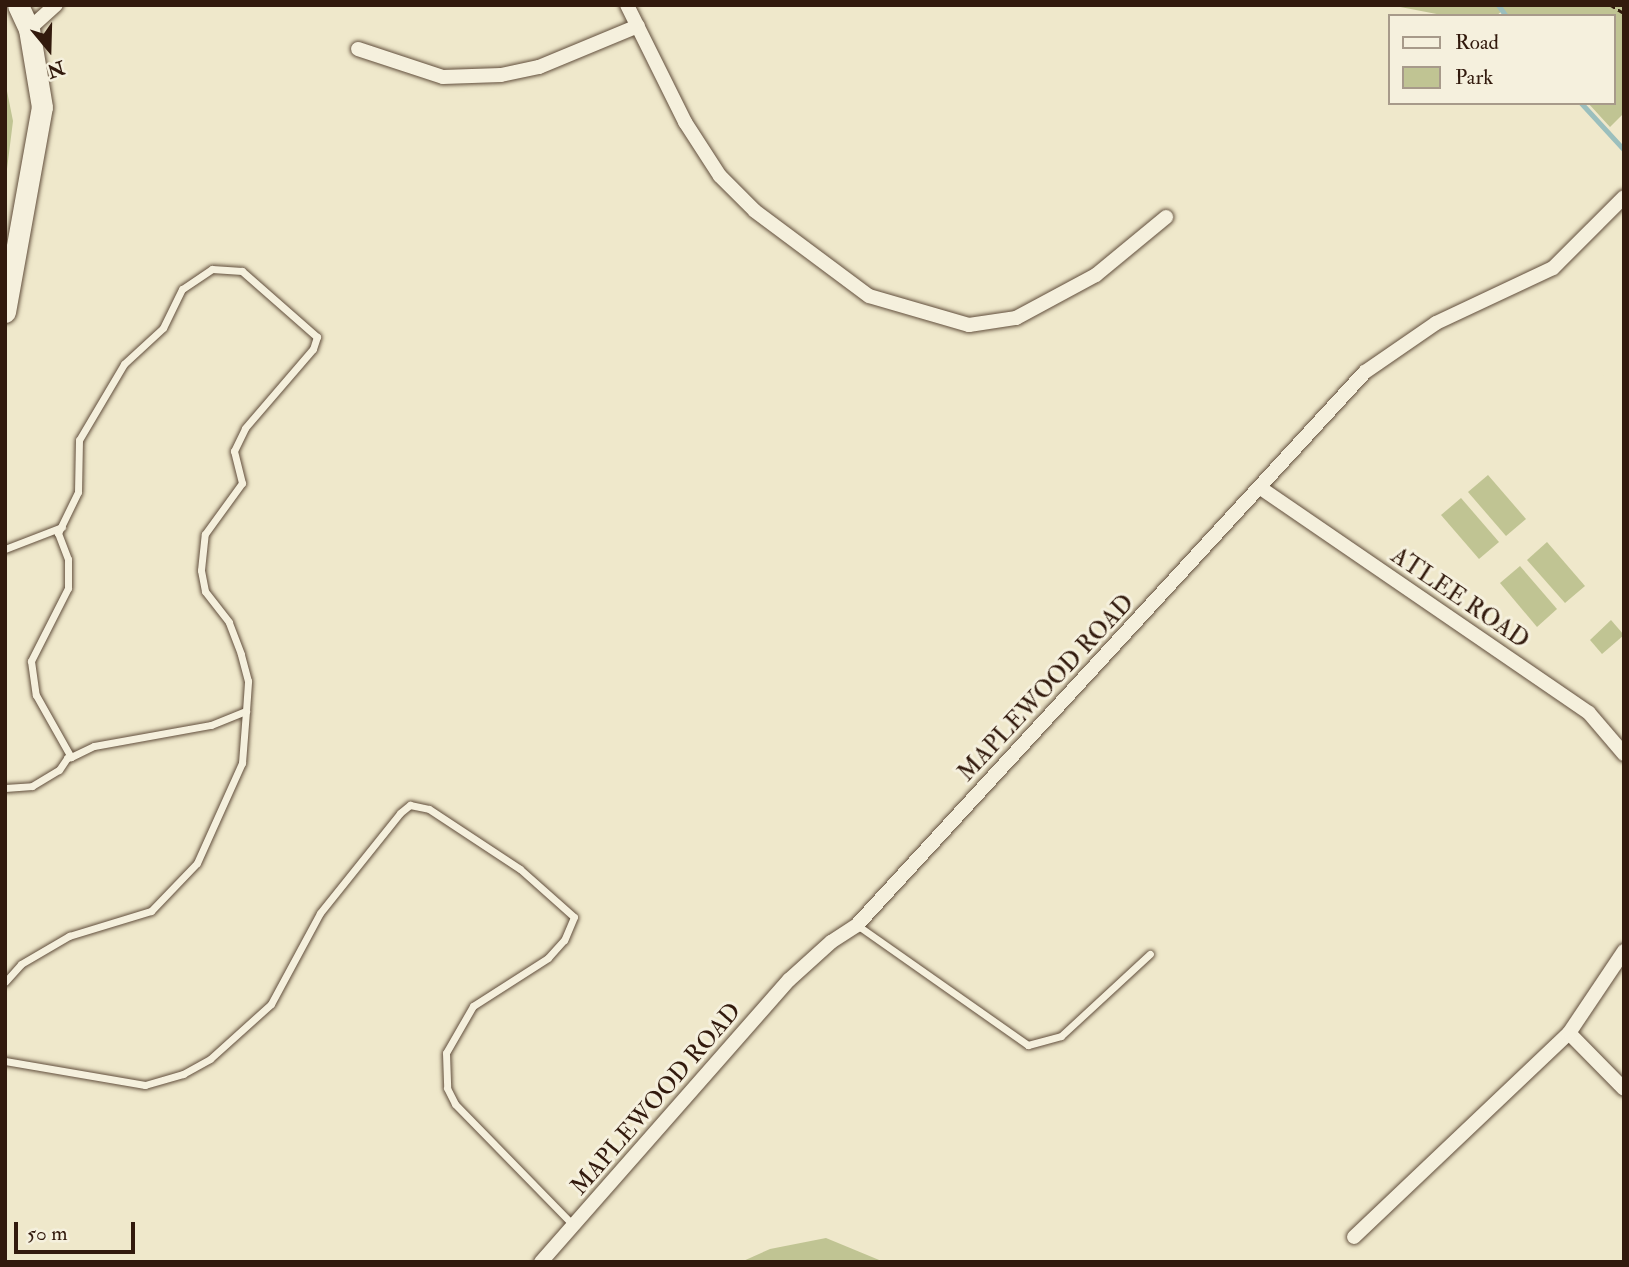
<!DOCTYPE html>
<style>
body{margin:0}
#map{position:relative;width:1629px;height:1267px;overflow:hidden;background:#efe8cb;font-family:"IM FELL Double Pica",serif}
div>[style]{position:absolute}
.green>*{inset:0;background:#c0c493}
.pier>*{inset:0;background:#efe8cb}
.stream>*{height:5px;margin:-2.5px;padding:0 2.5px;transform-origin:2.5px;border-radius:2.5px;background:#9bbfbd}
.path>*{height:2.5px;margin-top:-1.25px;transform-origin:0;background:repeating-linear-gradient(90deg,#321a0d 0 5px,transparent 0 8.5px)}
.roads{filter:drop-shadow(0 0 2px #614e3c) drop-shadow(0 0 2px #614e3c)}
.service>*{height:7px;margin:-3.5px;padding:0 3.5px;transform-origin:3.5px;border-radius:3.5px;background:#f5f0dd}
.minor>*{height:14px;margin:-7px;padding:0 7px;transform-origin:7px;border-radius:7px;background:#f5f0dd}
.secondary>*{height:21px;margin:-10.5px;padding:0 10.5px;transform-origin:10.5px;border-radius:10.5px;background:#f5f0dd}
span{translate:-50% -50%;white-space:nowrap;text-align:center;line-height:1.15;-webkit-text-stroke:6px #f5f0dd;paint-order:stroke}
.street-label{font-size:24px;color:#321a0d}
.frame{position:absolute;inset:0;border:7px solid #321a0d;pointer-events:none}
.legend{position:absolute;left:1388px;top:14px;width:228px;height:91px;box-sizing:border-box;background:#f5f0dd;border:2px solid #a79a8a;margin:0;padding:9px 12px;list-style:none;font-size:21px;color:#321a0d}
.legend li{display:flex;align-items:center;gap:14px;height:35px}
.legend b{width:35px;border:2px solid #a79a8a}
.north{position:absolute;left:14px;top:14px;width:70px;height:70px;-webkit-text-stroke:5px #f5f0dd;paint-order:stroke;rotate:161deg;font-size:19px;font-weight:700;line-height:28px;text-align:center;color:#321a0d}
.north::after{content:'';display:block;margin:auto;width:24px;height:32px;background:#321a0d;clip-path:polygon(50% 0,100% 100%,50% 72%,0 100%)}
.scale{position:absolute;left:14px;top:1222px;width:121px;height:32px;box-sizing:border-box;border:4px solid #321a0d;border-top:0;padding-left:9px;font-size:21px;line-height:24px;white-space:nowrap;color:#321a0d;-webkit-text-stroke:5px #f5f0dd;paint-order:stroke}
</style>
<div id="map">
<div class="green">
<i style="clip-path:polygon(1390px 5px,1624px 5px,1624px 113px,1610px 127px,1588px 103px,1613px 103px,1613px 16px,1506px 16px,1502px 11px,1496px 16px,1447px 16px)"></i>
<i style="clip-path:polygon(5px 81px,13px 121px,5px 185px)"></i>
<i style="clip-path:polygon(1488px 475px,1526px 519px,1506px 536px,1468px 492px)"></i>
<i style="clip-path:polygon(1461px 498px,1499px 542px,1479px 559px,1441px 515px)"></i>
<i style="clip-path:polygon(1547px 542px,1585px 586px,1565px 603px,1527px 560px)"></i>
<i style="clip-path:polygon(1520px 566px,1557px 609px,1537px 627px,1500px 583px)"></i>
<i style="clip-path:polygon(1611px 620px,1624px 635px,1602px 654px,1590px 640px)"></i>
<i style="clip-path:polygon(826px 1238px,884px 1262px,741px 1262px,770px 1249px)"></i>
</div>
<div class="pier">
<i style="clip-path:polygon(1624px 346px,1624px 391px,1613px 395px,1596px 360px)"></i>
</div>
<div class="stream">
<i style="left:1498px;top:5px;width:14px;rotate:54deg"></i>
<i style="left:1581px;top:103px;width:64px;rotate:47.5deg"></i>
</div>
<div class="path">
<i style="left:1611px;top:5px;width:15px;rotate:32deg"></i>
</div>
<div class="roads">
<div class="service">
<i style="left:5px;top:549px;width:61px;rotate:-21.1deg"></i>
<i style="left:5px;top:788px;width:27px;rotate:-4deg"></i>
<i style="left:32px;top:786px;width:31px;rotate:-31deg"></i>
<i style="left:59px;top:770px;width:14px;rotate:-56deg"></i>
<i style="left:67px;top:758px;width:4px;rotate:-14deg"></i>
<i style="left:71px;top:757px;width:25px;rotate:-26deg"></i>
<i style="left:94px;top:746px;width:119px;rotate:-10.2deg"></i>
<i style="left:211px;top:725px;width:38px;rotate:-22deg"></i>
<i style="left:246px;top:711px;width:30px;rotate:-86deg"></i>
<i style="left:248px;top:681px;width:28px;rotate:-105deg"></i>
<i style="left:241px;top:654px;width:34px;rotate:-111deg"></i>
<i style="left:229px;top:622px;width:39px;rotate:-128deg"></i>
<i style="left:205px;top:591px;width:21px;rotate:-101deg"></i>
<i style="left:201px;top:570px;width:36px;rotate:-84deg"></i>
<i style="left:205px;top:534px;width:63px;rotate:-54deg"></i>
<i style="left:242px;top:483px;width:33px;rotate:-104deg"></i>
<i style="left:234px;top:451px;width:25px;rotate:-64deg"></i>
<i style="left:245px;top:428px;width:104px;rotate:-49.3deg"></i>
<i style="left:313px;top:349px;width:13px;rotate:-72deg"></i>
<i style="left:317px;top:337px;width:100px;rotate:-138.7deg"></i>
<i style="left:242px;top:271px;width:30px;rotate:-176deg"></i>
<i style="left:212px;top:269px;width:36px;rotate:146deg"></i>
<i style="left:182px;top:289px;width:43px;rotate:116deg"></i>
<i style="left:163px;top:328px;width:53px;rotate:137.3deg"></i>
<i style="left:124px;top:364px;width:88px;rotate:120.6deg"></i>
<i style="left:79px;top:440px;width:52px;rotate:91.1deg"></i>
<i style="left:78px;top:492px;width:46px;rotate:116deg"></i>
<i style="left:58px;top:533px;width:28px;rotate:69deg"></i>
<i style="left:68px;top:559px;width:29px;rotate:90deg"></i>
<i style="left:68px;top:588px;width:82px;rotate:116.9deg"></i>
<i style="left:31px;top:661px;width:34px;rotate:82deg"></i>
<i style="left:36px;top:695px;width:71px;rotate:60.6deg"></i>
<i style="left:857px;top:925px;width:209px;rotate:35.1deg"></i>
<i style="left:1028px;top:1045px;width:34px;rotate:-15deg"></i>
<i style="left:1061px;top:1036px;width:121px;rotate:-42.7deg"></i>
<i style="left:5px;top:982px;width:24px;rotate:-48deg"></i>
<i style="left:21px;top:964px;width:56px;rotate:-30.3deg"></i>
<i style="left:69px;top:936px;width:86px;rotate:-17deg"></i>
<i style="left:151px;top:911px;width:66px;rotate:-46.2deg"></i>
<i style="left:197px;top:863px;width:110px;rotate:-65.8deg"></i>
<i style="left:242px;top:763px;width:52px;rotate:-85.6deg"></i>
<i style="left:5px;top:1061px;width:142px;rotate:9.7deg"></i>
<i style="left:145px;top:1085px;width:40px;rotate:-16deg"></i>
<i style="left:183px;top:1074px;width:31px;rotate:-29deg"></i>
<i style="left:210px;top:1059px;width:82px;rotate:-42deg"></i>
<i style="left:271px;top:1004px;width:103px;rotate:-61.7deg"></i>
<i style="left:320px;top:913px;width:128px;rotate:-51.3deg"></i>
<i style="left:400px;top:813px;width:13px;rotate:-39deg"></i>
<i style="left:410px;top:805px;width:19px;rotate:12deg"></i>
<i style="left:429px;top:809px;width:109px;rotate:33.4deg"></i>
<i style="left:520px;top:869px;width:72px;rotate:41.6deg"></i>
<i style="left:574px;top:917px;width:25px;rotate:113deg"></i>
<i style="left:564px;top:940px;width:24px;rotate:132deg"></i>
<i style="left:548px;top:958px;width:89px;rotate:147.4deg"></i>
<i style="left:473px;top:1006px;width:54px;rotate:119.9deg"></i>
<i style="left:446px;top:1053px;width:35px;rotate:88deg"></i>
<i style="left:447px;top:1088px;width:18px;rotate:63deg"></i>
<i style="left:455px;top:1104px;width:170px;rotate:45.7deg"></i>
</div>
<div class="minor">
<i style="left:627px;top:5px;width:131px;rotate:63.6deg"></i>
<i style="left:685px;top:122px;width:64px;rotate:57.1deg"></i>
<i style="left:720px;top:176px;width:49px;rotate:45deg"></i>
<i style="left:755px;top:211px;width:142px;rotate:36.7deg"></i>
<i style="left:869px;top:296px;width:104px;rotate:16.2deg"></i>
<i style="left:969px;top:325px;width:48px;rotate:-8.5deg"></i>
<i style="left:1016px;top:318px;width:91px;rotate:-28.3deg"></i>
<i style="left:1096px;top:275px;width:91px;rotate:-39.6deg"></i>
<i style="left:29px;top:29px;width:36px;rotate:-42deg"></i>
<i style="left:358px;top:49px;width:89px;rotate:18.2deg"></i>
<i style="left:443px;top:77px;width:58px;rotate:-2deg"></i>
<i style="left:501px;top:75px;width:39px;rotate:-12deg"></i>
<i style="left:539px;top:67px;width:107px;rotate:-22.5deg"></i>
<i style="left:1262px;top:489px;width:396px;rotate:34.4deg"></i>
<i style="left:1589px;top:713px;width:54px;rotate:49.5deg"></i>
<i style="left:1569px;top:1033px;width:78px;rotate:45.5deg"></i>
<i style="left:1354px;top:1237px;width:296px;rotate:-43.5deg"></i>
<i style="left:1569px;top:1033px;width:99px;rotate:-56.1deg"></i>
<i style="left:541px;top:1262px;width:376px;rotate:-48.7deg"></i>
<i style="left:789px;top:980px;width:57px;rotate:-42.1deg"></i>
<i style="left:831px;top:942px;width:31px;rotate:-33deg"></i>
<i style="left:857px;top:925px;width:751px;rotate:-47.43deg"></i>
<i style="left:1365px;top:372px;width:86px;rotate:-34.6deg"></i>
<i style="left:1436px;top:323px;width:129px;rotate:-25.2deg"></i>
<i style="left:1553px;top:268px;width:100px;rotate:-45deg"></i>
</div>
<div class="secondary">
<i style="left:5px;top:312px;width:208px;rotate:-79.8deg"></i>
<i style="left:42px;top:107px;width:79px;rotate:-99.5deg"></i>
<i style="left:29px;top:29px;width:26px;rotate:-115deg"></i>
</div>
</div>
<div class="street-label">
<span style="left:1460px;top:598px;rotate:34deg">ATLEE ROAD</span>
<span style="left:1046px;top:688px;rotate:-47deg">MAPLEWOOD ROAD</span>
<span style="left:656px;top:1099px;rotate:-49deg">MAPLEWOOD ROAD</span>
</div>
<div class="frame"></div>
<ul class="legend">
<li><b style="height:9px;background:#f5f0dd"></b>Road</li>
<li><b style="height:19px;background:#c0c493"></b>Park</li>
</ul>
<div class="north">N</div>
<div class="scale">50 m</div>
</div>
